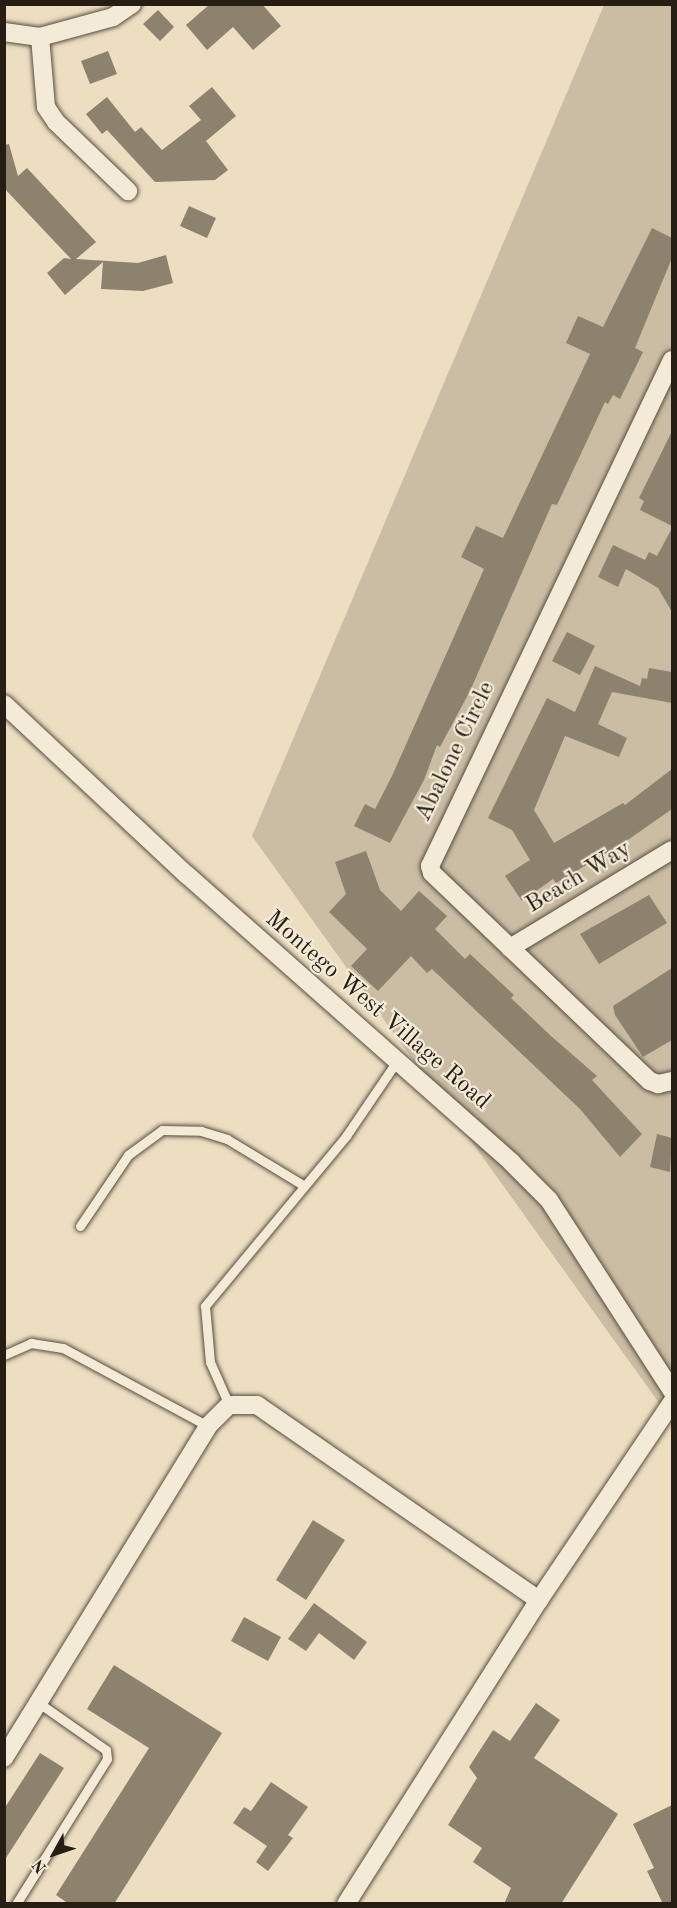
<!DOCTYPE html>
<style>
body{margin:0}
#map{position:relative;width:677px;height:1908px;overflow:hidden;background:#eddec2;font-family:"Old Standard TT",serif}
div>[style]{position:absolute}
.green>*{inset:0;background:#cbbda4}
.building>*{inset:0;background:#8d826e}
.roads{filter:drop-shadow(0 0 2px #584e3f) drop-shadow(0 0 2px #584e3f)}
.service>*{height:9px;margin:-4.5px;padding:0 4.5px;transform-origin:4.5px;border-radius:4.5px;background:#f3ead7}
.minor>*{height:18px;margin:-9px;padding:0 9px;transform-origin:9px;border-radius:9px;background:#f3ead7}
span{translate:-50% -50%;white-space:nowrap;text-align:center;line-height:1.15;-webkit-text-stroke:4.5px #f3ead7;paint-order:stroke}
.street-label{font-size:24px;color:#261e13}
.frame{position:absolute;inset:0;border:6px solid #261e13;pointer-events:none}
.north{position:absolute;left:24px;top:1824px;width:60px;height:60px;-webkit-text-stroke:4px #f3ead7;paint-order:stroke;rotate:230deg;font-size:16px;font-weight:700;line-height:24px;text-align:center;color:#261e13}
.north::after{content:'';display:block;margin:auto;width:21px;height:27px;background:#261e13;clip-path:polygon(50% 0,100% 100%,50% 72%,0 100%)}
</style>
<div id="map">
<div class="green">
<i style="clip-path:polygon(604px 5px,672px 5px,672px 1421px,252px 836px)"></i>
</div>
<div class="building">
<i style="clip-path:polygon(210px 4px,262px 4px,281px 26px,253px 50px,233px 27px,207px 50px,186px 25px)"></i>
<i style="clip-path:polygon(158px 10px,174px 27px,160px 41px,143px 24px)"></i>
<i style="clip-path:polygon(108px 51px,117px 74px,90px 84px,81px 61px)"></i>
<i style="clip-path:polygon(212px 87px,236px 116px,206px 141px,228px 170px,215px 180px,155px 182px,107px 130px,102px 134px,86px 114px,107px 97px,135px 132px,141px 127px,162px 150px,201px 120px,189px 106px)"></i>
<i style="clip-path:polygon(9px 144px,18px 176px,27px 168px,96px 242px,76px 259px,138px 263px,166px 255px,173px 283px,143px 291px,101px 289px,103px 262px,65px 295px,47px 273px,64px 258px,71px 259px,4px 188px,4px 145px)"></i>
<i style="clip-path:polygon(189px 206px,216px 218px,207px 238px,180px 226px)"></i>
<i style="clip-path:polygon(652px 228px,672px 238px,672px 258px,635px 348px,643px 352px,620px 399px,613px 395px,608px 404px,605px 402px,557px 505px,552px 504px,470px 691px,440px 747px,437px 745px,424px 780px,390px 843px,354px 826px,365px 804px,375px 809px,392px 776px,484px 569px,461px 557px,476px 526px,503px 538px,590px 354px,566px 343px,578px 316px,603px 327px)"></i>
<i style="clip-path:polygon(672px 431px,672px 526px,640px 510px,644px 501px,639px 498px)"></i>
<i style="clip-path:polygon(672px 528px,672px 612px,658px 588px,626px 569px,618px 587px,598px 577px,613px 545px,645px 560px,649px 552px,657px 556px)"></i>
<i style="clip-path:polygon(567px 632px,595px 646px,580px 675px,552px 661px)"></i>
<i style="clip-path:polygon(595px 666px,640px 686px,642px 678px,647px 679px,649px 668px,672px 672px,672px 703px,612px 692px,598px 724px,627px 738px,619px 757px,565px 736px,534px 810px,554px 843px,623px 803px,625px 805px,672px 769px,672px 809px,622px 844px,556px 883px,553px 879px,522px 901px,505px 876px,530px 860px,512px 830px,488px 818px,547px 698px,575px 712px)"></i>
<i style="clip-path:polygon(366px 851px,380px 890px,401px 911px,419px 891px,447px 916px,435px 929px,465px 959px,470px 954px,514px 995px,511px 998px,551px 1036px,597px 1076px,592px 1080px,642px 1134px,620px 1157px,580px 1109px,432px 969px,427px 973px,411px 956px,378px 991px,351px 966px,367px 949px,329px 912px,346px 894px,335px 862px)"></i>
<i style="clip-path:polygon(649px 895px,667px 923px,599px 964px,580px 934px)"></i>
<i style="clip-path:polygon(672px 968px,672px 1040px,643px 1057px,615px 1015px,613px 1006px)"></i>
<i style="clip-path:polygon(657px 1134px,672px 1138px,670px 1172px,650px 1167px)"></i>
<i style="clip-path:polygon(313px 1520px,345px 1540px,306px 1600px,276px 1580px)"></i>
<i style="clip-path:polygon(314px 1603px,367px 1642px,354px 1660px,319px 1633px,306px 1651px,288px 1639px)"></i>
<i style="clip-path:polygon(244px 1617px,281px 1637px,268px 1661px,231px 1641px)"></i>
<i style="clip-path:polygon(114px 1665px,222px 1733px,114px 1904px,69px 1904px,56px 1895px,149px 1748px,87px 1709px)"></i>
<i style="clip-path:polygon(536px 1703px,560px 1720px,534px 1758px,618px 1814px,561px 1904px,504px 1904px,511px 1888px,473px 1862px,482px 1848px,448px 1825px,477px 1778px,469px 1767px,493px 1730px,510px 1741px)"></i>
<i style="clip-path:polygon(40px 1753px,64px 1768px,4px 1861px,4px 1809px)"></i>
<i style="clip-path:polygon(271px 1782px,308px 1807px,288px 1835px,293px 1838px,268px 1871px,256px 1862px,267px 1846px,233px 1823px,244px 1807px,251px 1811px)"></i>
<i style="clip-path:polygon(672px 1805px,672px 1904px,663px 1904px,647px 1871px,654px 1868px,633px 1824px)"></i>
</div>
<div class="roads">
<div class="service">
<i style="left:80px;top:1226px;width:86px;rotate:-55.9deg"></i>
<i style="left:128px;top:1155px;width:42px;rotate:-36.3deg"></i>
<i style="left:162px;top:1130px;width:39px;rotate:1deg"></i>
<i style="left:201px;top:1131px;width:27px;rotate:17deg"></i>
<i style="left:227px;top:1139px;width:89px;rotate:31.2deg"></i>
<i style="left:4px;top:1355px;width:30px;rotate:-24deg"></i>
<i style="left:31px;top:1343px;width:32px;rotate:9deg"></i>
<i style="left:63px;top:1348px;width:165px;rotate:28.3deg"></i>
<i style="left:229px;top:1405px;width:47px;rotate:-113.8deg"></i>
<i style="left:210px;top:1362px;width:56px;rotate:-95.1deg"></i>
<i style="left:205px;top:1306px;width:221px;rotate:-50.3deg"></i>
<i style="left:346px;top:1136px;width:91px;rotate:-55.8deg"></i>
<i style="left:16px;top:1904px;width:171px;rotate:-57.9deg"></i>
<i style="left:107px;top:1759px;width:9px;rotate:-96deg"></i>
<i style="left:106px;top:1750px;width:82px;rotate:-145deg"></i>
</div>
<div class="minor">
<i style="left:4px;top:32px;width:36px;rotate:8deg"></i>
<i style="left:40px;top:37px;width:76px;rotate:-15.3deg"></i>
<i style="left:113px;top:17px;width:23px;rotate:-34deg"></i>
<i style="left:40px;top:37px;width:70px;rotate:85.1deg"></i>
<i style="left:46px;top:107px;width:18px;rotate:56deg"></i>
<i style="left:56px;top:122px;width:100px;rotate:43.8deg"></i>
<i style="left:672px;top:360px;width:561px;rotate:115.56deg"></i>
<i style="left:430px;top:866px;width:7px;rotate:74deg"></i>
<i style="left:432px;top:873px;width:301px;rotate:43.7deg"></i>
<i style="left:650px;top:1081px;width:9px;rotate:21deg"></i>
<i style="left:658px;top:1084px;width:14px;rotate:-12deg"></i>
<i style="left:4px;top:704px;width:250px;rotate:43.1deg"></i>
<i style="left:187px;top:875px;width:434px;rotate:41.5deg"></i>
<i style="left:512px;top:1163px;width:52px;rotate:45deg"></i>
<i style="left:549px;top:1200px;width:227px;rotate:57.2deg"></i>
<i style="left:510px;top:948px;width:189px;rotate:-31.2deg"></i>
<i style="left:4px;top:1758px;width:390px;rotate:-58.4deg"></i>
<i style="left:208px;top:1426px;width:30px;rotate:-45deg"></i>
<i style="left:229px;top:1405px;width:28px"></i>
<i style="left:257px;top:1405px;width:343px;rotate:34.7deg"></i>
<i style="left:346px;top:1904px;width:360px;rotate:-57.6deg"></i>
<i style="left:539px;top:1600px;width:239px;rotate:-56.1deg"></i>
</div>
</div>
<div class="street-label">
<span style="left:456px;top:752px;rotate:-64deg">Abalone Circle</span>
<span style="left:579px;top:878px;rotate:-31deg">Beach Way</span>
<span style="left:377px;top:1011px;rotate:41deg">Montego West Village Road</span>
</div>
<div class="frame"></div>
<div class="north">N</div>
</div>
